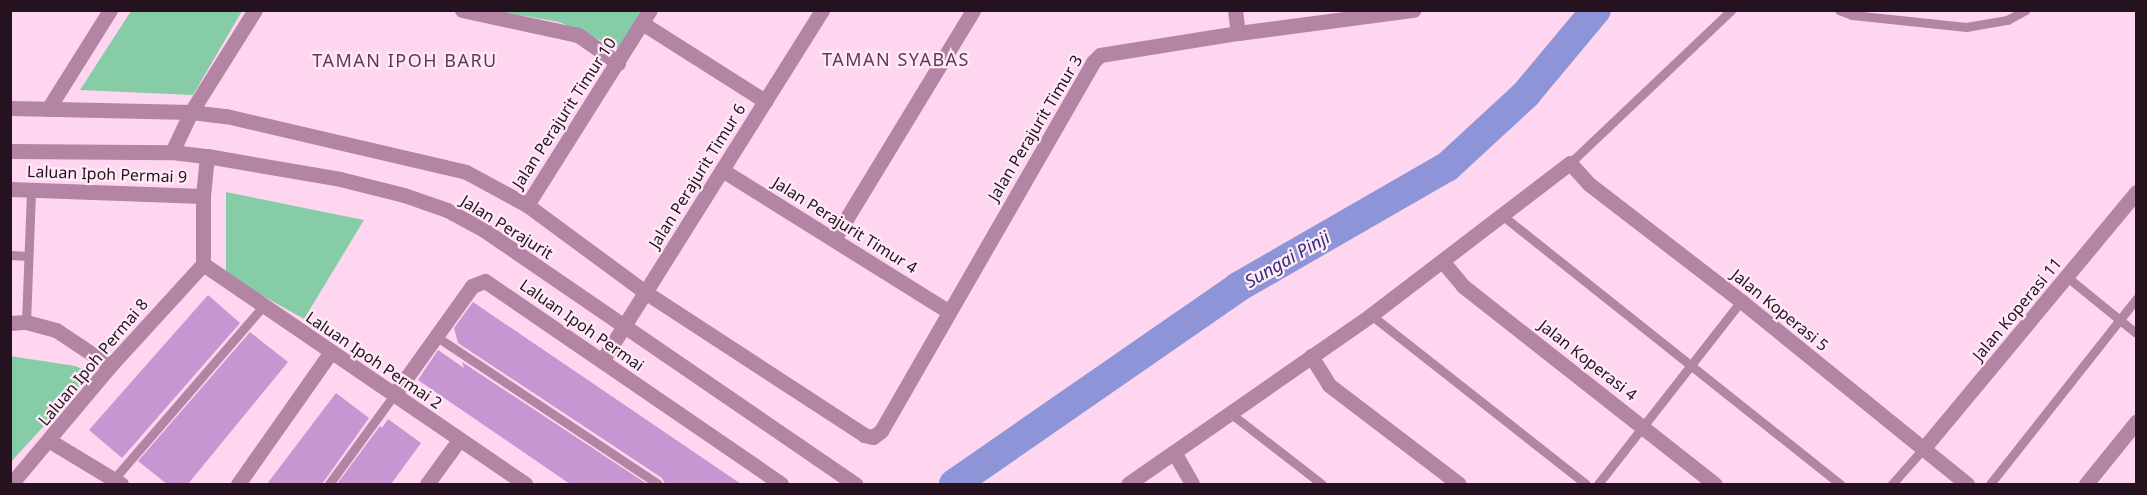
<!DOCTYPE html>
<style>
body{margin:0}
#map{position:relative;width:2147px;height:495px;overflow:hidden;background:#fed6f0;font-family:"Noto Sans",sans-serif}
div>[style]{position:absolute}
.green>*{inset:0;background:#86cca6}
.river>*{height:30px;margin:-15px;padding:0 15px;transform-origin:15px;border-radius:15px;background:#8e94d8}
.building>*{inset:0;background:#c695d2}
.service>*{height:9px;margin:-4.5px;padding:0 4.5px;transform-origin:4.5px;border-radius:4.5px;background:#b384a3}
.minor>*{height:15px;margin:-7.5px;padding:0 7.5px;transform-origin:7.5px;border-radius:7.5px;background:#b384a3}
.tertiary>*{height:15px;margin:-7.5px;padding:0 7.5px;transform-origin:7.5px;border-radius:7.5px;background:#b384a3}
span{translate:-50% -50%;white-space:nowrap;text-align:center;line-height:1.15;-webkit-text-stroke:4.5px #ffeaf7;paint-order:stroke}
.street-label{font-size:16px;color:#24131f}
.neighbourhood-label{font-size:18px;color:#623955;letter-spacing:1.5px}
.water-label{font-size:18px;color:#332f7f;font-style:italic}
.frame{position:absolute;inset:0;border:12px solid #24131f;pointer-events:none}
</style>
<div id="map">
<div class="green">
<i style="clip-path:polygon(131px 11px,242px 11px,193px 95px,80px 90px)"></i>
<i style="clip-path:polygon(496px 11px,644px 11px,620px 49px,559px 22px)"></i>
<i style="clip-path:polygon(226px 192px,364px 220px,304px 319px,226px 275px)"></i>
<i style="clip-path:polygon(10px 356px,75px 366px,92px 373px,11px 462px)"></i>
</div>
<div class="river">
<i style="left:954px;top:484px;width:346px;rotate:-34.7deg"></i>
<i style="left:1238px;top:287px;width:241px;rotate:-29.9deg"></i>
<i style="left:1447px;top:167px;width:108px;rotate:-42.7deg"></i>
<i style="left:1526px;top:94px;width:109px;rotate:-50.2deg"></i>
</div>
<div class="building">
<i style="clip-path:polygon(208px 295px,240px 323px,122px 458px,89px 430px)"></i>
<i style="clip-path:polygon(473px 302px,741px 484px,665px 484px,662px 478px,458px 343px,454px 328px)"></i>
<i style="clip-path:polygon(250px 332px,288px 362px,188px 484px,167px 484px,138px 461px)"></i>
<i style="clip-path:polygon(438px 350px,464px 368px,462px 362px,647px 484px,570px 484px,418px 380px)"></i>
<i style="clip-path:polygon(336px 393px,369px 418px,322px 484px,267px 484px)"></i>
<i style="clip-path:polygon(388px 419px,421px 443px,391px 484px,337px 484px,380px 426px,382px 428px)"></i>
</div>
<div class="service">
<i style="left:1839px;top:10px;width:14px;rotate:21deg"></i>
<i style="left:1852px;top:15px;width:115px;rotate:6deg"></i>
<i style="left:1966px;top:27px;width:42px;rotate:-9.7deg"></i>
<i style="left:2007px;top:20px;width:21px;rotate:-28deg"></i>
<i style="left:1570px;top:163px;width:222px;rotate:-43.5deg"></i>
<i style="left:1503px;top:216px;width:431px;rotate:38.5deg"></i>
<i style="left:10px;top:255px;width:18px;rotate:3deg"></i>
<i style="left:2067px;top:277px;width:89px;rotate:39.1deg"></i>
<i style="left:1371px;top:315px;width:273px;rotate:38.2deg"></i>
<i style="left:26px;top:322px;width:133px;rotate:-87.8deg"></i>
<i style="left:437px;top:337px;width:265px;rotate:33.6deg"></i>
<i style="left:1230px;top:413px;width:116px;rotate:37.7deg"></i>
<i style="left:113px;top:480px;width:230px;rotate:-49.2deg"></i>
<i style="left:329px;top:484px;width:110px;rotate:-53.9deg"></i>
<i style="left:1598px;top:484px;width:232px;rotate:-52deg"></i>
<i style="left:1892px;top:484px;width:47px;rotate:-48.5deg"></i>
<i style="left:1990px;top:484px;width:236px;rotate:-51.7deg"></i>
</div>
<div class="minor">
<i style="left:462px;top:10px;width:119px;rotate:12.2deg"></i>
<i style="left:578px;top:35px;width:49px;rotate:35deg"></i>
<i style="left:1235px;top:10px;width:23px;rotate:83deg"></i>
<i style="left:642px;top:23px;width:146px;rotate:32.4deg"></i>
<i style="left:10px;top:108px;width:181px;rotate:1.3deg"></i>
<i style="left:191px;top:112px;width:35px;rotate:7deg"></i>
<i style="left:226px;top:116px;width:246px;rotate:13.1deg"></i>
<i style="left:466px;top:172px;width:69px;rotate:28.4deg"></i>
<i style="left:527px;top:205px;width:147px;rotate:36.4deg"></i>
<i style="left:645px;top:292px;width:262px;rotate:33.1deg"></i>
<i style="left:864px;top:435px;width:9px;rotate:13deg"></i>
<i style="left:873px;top:437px;width:10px;rotate:-37deg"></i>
<i style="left:881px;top:431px;width:426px;rotate:-60.1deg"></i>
<i style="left:1093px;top:62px;width:10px;rotate:-45deg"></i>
<i style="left:1100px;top:55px;width:140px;rotate:-9.1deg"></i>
<i style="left:1238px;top:33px;width:177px;rotate:-7.5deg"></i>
<i style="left:48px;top:109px;width:117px;rotate:-57.9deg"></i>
<i style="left:172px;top:152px;width:44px;rotate:-64.6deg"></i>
<i style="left:191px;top:112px;width:120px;rotate:-57.9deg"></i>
<i style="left:722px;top:170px;width:266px;rotate:32deg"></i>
<i style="left:10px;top:189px;width:193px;rotate:2.1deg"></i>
<i style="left:527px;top:205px;width:231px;rotate:-57.8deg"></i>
<i style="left:834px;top:239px;width:268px;rotate:-58.7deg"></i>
<i style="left:1443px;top:262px;width:31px;rotate:50deg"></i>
<i style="left:1463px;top:286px;width:320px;rotate:38.2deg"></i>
<i style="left:203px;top:264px;width:390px;rotate:34.3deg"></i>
<i style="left:203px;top:264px;width:68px;rotate:-90deg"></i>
<i style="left:203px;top:196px;width:40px;rotate:-84.3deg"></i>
<i style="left:10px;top:323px;width:16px;rotate:-4deg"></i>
<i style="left:26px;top:322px;width:31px;rotate:15deg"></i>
<i style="left:56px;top:330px;width:65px;rotate:33.7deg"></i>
<i style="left:1311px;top:356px;width:34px;rotate:58deg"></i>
<i style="left:1329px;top:385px;width:163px;rotate:37.3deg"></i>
<i style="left:602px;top:361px;width:414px;rotate:-57.9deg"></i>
<i style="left:394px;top:395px;width:134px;rotate:-54.4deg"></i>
<i style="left:472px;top:286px;width:14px;rotate:-21deg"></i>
<i style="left:485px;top:281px;width:359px;rotate:34.4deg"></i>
<i style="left:50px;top:441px;width:83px;rotate:31.2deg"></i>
<i style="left:1923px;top:449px;width:334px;rotate:-50.3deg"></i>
<i style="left:1175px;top:454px;width:34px;rotate:60deg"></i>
<i style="left:11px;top:484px;width:154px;rotate:-50deg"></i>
<i style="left:110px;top:366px;width:138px;rotate:-47.6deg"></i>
<i style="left:238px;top:484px;width:160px;rotate:-54.9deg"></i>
<i style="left:427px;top:484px;width:54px;rotate:-54deg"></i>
<i style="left:1128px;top:484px;width:296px;rotate:-34.8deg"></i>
<i style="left:1371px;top:315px;width:250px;rotate:-37.4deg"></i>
<i style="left:1570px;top:163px;width:28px;rotate:48deg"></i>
<i style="left:1589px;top:184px;width:192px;rotate:37.6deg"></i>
<i style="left:1741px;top:301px;width:291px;rotate:39deg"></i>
<i style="left:2086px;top:484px;width:80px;rotate:-51.1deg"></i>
</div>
<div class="tertiary">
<i style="left:10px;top:151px;width:162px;rotate:0.4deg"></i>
<i style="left:172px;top:152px;width:35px;rotate:7deg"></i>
<i style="left:207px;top:156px;width:135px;rotate:9.8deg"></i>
<i style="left:340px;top:179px;width:66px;rotate:14deg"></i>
<i style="left:404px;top:195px;width:46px;rotate:19.2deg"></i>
<i style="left:447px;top:210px;width:42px;rotate:28.4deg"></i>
<i style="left:484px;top:230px;width:450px;rotate:34.4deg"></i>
</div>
<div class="street-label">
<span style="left:564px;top:113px;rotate:-57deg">Jalan Perajurit Timur 10</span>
<span style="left:1035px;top:128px;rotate:-59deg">Jalan Perajurit Timur 3</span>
<span style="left:107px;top:174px;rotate:2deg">Laluan Ipoh Permai 9</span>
<span style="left:697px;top:176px;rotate:-58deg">Jalan Perajurit Timur 6</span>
<span style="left:845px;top:225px;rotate:32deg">Jalan Perajurit Timur 4</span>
<span style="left:507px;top:227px;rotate:32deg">Jalan Perajurit</span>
<span style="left:2017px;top:309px;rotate:-50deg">Jalan Koperasi 11</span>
<span style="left:1780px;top:310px;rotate:39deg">Jalan Koperasi 5</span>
<span style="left:582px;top:325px;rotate:35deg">Laluan Ipoh Permai</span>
<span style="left:374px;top:360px;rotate:34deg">Laluan Ipoh Permai 2</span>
<span style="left:1588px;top:360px;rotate:38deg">Jalan Koperasi 4</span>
<span style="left:93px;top:362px;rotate:-50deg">Laluan Ipoh Permai 8</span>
</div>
<div class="neighbourhood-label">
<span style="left:896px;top:59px">TAMAN SYABAS</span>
<span style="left:405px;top:60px">TAMAN IPOH BARU</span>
</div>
<div class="water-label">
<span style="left:1287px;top:259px;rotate:-30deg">Sungai Pinji</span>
</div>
<div class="frame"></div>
</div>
